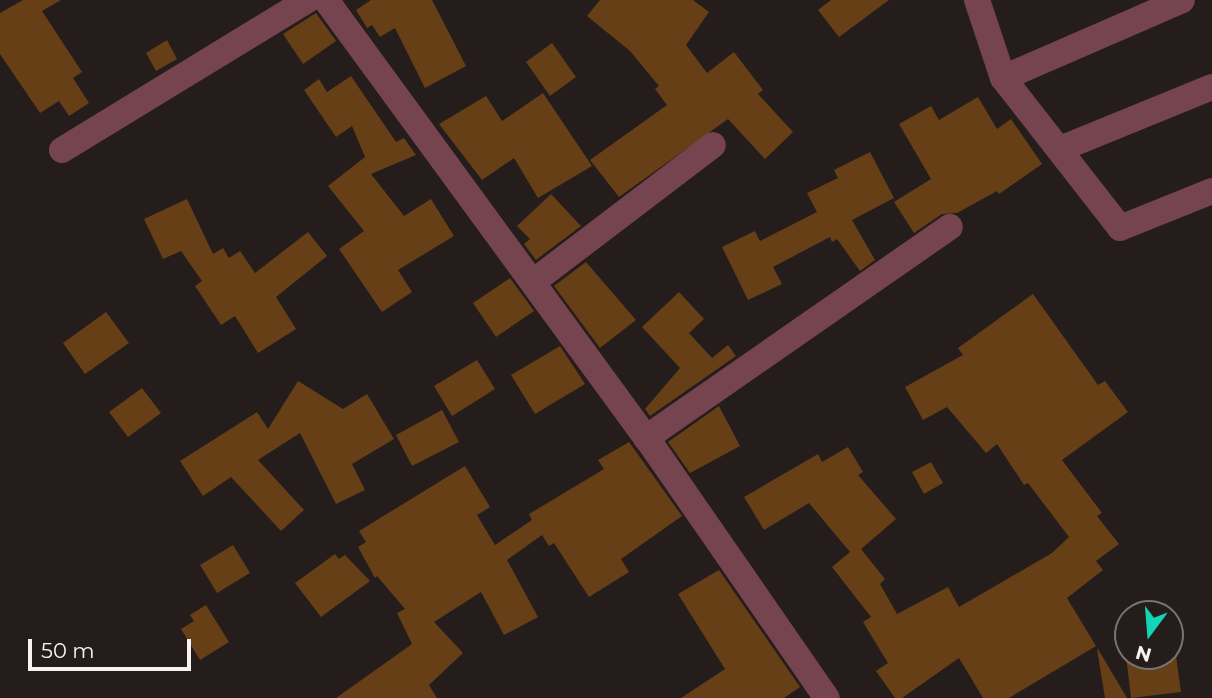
<!DOCTYPE html>
<style>
body{margin:0}
#map{position:relative;width:1212px;height:698px;overflow:hidden;background:#241d1b;font-family:Montserrat,sans-serif}
div>[style]{position:absolute}
.building>*{inset:0;background:#663f16}
.street>*{height:26px;margin:-13px;padding:0 13px;transform-origin:13px;border-radius:13px;background:#76444f}
span{translate:-50% -50%;white-space:nowrap;text-align:center;line-height:1.15;-webkit-text-stroke:7px #241d1b;paint-order:stroke}
.north{position:absolute;left:1114px;top:600px;width:70px;height:70px;box-sizing:border-box;background:#241d1b;border:2px solid #797371;border-radius:50%;rotate:196deg;font-size:19px;font-weight:700;line-height:28px;text-align:center;color:#f8f3f2}
.north::after{content:'';display:block;margin:auto;width:24px;height:32px;background:#11d5b4;clip-path:polygon(50% 0,100% 100%,50% 72%,0 100%)}
.scale{position:absolute;left:28px;top:639px;width:163px;height:32px;box-sizing:border-box;border:4px solid #f8f3f2;border-top:0;padding-left:9px;font-size:21px;line-height:24px;white-space:nowrap;color:#f8f3f2;-webkit-text-stroke:5px #241d1b;paint-order:stroke}
</style>
<div id="map">
<div class="building">
<i style="clip-path:polygon(23px 0,61px 0,42px 11px,82px 72px,73px 78px,89px 103px,69px 116px,59px 101px,40px 113px,0 54px,0 13px)"></i>
<i style="clip-path:polygon(371px 0,432px 0,466px 66px,425px 88px,395px 28px,380px 37px,372px 25px,367px 28px,356px 10px)"></i>
<i style="clip-path:polygon(600px 0,693px 0,709px 12px,686px 45px,707px 73px,734px 52px,763px 90px,758px 94px,793px 132px,765px 159px,728px 119px,619px 197px,590px 160px,667px 105px,655px 89px,659px 86px,630px 51px,587px 16px)"></i>
<i style="clip-path:polygon(831px 0,889px 0,839px 37px,818px 10px)"></i>
<i style="clip-path:polygon(316px 13px,336px 41px,303px 64px,283px 34px)"></i>
<i style="clip-path:polygon(167px 40px,177px 59px,156px 71px,146px 53px)"></i>
<i style="clip-path:polygon(552px 43px,576px 77px,550px 96px,526px 62px)"></i>
<i style="clip-path:polygon(351px 76px,396px 142px,404px 138px,416px 155px,371px 174px,404px 216px,431px 199px,454px 236px,398px 270px,412px 292px,382px 312px,339px 249px,364px 231px,328px 186px,365px 157px,352px 126px,336px 137px,304px 90px,319px 79px,327px 92px)"></i>
<i style="clip-path:polygon(543px 93px,592px 166px,538px 198px,514px 158px,482px 180px,439px 124px,486px 96px,502px 121px)"></i>
<i style="clip-path:polygon(978px 97px,997px 129px,1011px 119px,1042px 164px,999px 194px,997px 191px,957px 213px,942px 214px,914px 233px,894px 202px,931px 179px,899px 124px,931px 106px,939px 120px)"></i>
<i style="clip-path:polygon(870px 152px,894px 198px,852px 220px,875px 260px,860px 271px,837px 239px,832px 242px,830px 237px,773px 267px,782px 284px,748px 300px,722px 247px,755px 231px,760px 241px,817px 212px,807px 193px,838px 178px,834px 170px)"></i>
<i style="clip-path:polygon(551px 194px,581px 226px,536px 260px,524px 244px,530px 239px,517px 226px)"></i>
<i style="clip-path:polygon(187px 199px,213px 254px,223px 248px,229px 258px,240px 251px,255px 273px,308px 232px,327px 256px,276px 297px,296px 329px,258px 353px,235px 316px,221px 325px,195px 286px,202px 281px,181px 251px,163px 259px,144px 219px)"></i>
<i style="clip-path:polygon(586px 262px,636px 320px,600px 348px,554px 286px)"></i>
<i style="clip-path:polygon(510px 278px,534px 311px,496px 337px,473px 303px)"></i>
<i style="clip-path:polygon(679px 292px,704px 319px,689px 333px,712px 358px,728px 345px,736px 356px,650px 416px,645px 409px,680px 368px,642px 327px)"></i>
<i style="clip-path:polygon(1033px 294px,1098px 385px,1105px 381px,1128px 412px,1062px 460px,1102px 513px,1097px 516px,1119px 544px,1096px 561px,1103px 570px,1067px 598px,1096px 646px,1009px 698px,983px 698px,959px 658px,902px 698px,895px 698px,876px 671px,888px 663px,863px 622px,871px 617px,832px 567px,850px 552px,809px 503px,764px 530px,744px 497px,818px 454px,822px 462px,848px 447px,863px 472px,858px 475px,896px 519px,861px 549px,885px 579px,880px 584px,897px 614px,948px 587px,959px 607px,1052px 553px,1069px 537px,1028px 483px,1024px 485px,997px 444px,986px 453px,947px 407px,923px 420px,905px 387px,963px 355px,958px 348px)"></i>
<i style="clip-path:polygon(106px 312px,129px 343px,85px 374px,63px 343px)"></i>
<i style="clip-path:polygon(560px 346px,585px 384px,535px 414px,511px 375px)"></i>
<i style="clip-path:polygon(477px 360px,495px 389px,452px 416px,434px 386px)"></i>
<i style="clip-path:polygon(298px 381px,343px 409px,367px 394px,394px 439px,352px 464px,365px 490px,336px 504px,300px 433px,258px 460px,304px 510px,281px 531px,231px 477px,203px 496px,180px 461px,257px 412px,268px 429px)"></i>
<i style="clip-path:polygon(142px 388px,161px 413px,128px 437px,109px 412px)"></i>
<i style="clip-path:polygon(719px 406px,740px 446px,690px 473px,668px 442px)"></i>
<i style="clip-path:polygon(442px 410px,459px 442px,412px 466px,396px 435px)"></i>
<i style="clip-path:polygon(629px 442px,682px 516px,621px 559px,629px 572px,589px 597px,554px 543px,549px 546px,542px 535px,507px 560px,538px 617px,504px 635px,481px 592px,434px 622px,463px 653px,429px 685px,437px 698px,336px 698px,412px 644px,397px 613px,405px 609px,377px 576px,375px 578px,358px 547px,366px 542px,359px 531px,465px 466px,490px 507px,477px 515px,495px 545px,532px 520px,529px 514px,604px 469px,598px 460px)"></i>
<i style="clip-path:polygon(931px 462px,943px 483px,924px 494px,912px 472px)"></i>
<i style="clip-path:polygon(233px 545px,250px 573px,217px 593px,200px 565px)"></i>
<i style="clip-path:polygon(335px 554px,339px 559px,345px 555px,370px 581px,321px 617px,295px 583px)"></i>
<i style="clip-path:polygon(719px 570px,800px 687px,784px 698px,681px 698px,725px 669px,678px 594px)"></i>
<i style="clip-path:polygon(206px 605px,229px 642px,200px 660px,181px 629px,194px 621px,190px 615px)"></i>
<i style="clip-path:polygon(1097px 649px,1098px 649px,1127px 698px,1105px 698px)"></i>
<i style="clip-path:polygon(1126px 656px,1176px 656px,1181px 692px,1131px 698px)"></i>
</div>
<div class="street">
<i style="left:326px;top:0;width:557px;rotate:53.83deg"></i>
<i style="left:655px;top:450px;width:302px;rotate:55.3deg"></i>
<i style="left:977px;top:0;width:82px;rotate:71.6deg"></i>
<i style="left:1003px;top:78px;width:190px;rotate:52deg"></i>
<i style="left:1120px;top:228px;width:99px;rotate:-21.9deg"></i>
<i style="left:1003px;top:78px;width:195px;rotate:-23.5deg"></i>
<i style="left:1060px;top:149px;width:164px;rotate:-22.2deg"></i>
<i style="left:62px;top:150px;width:288px;rotate:-31.4deg"></i>
<i style="left:533px;top:282px;width:226px;rotate:-37.3deg"></i>
<i style="left:646px;top:438px;width:370px;rotate:-34.8deg"></i>
</div>
<div class="north">N</div>
<div class="scale">50 m</div>
</div>
